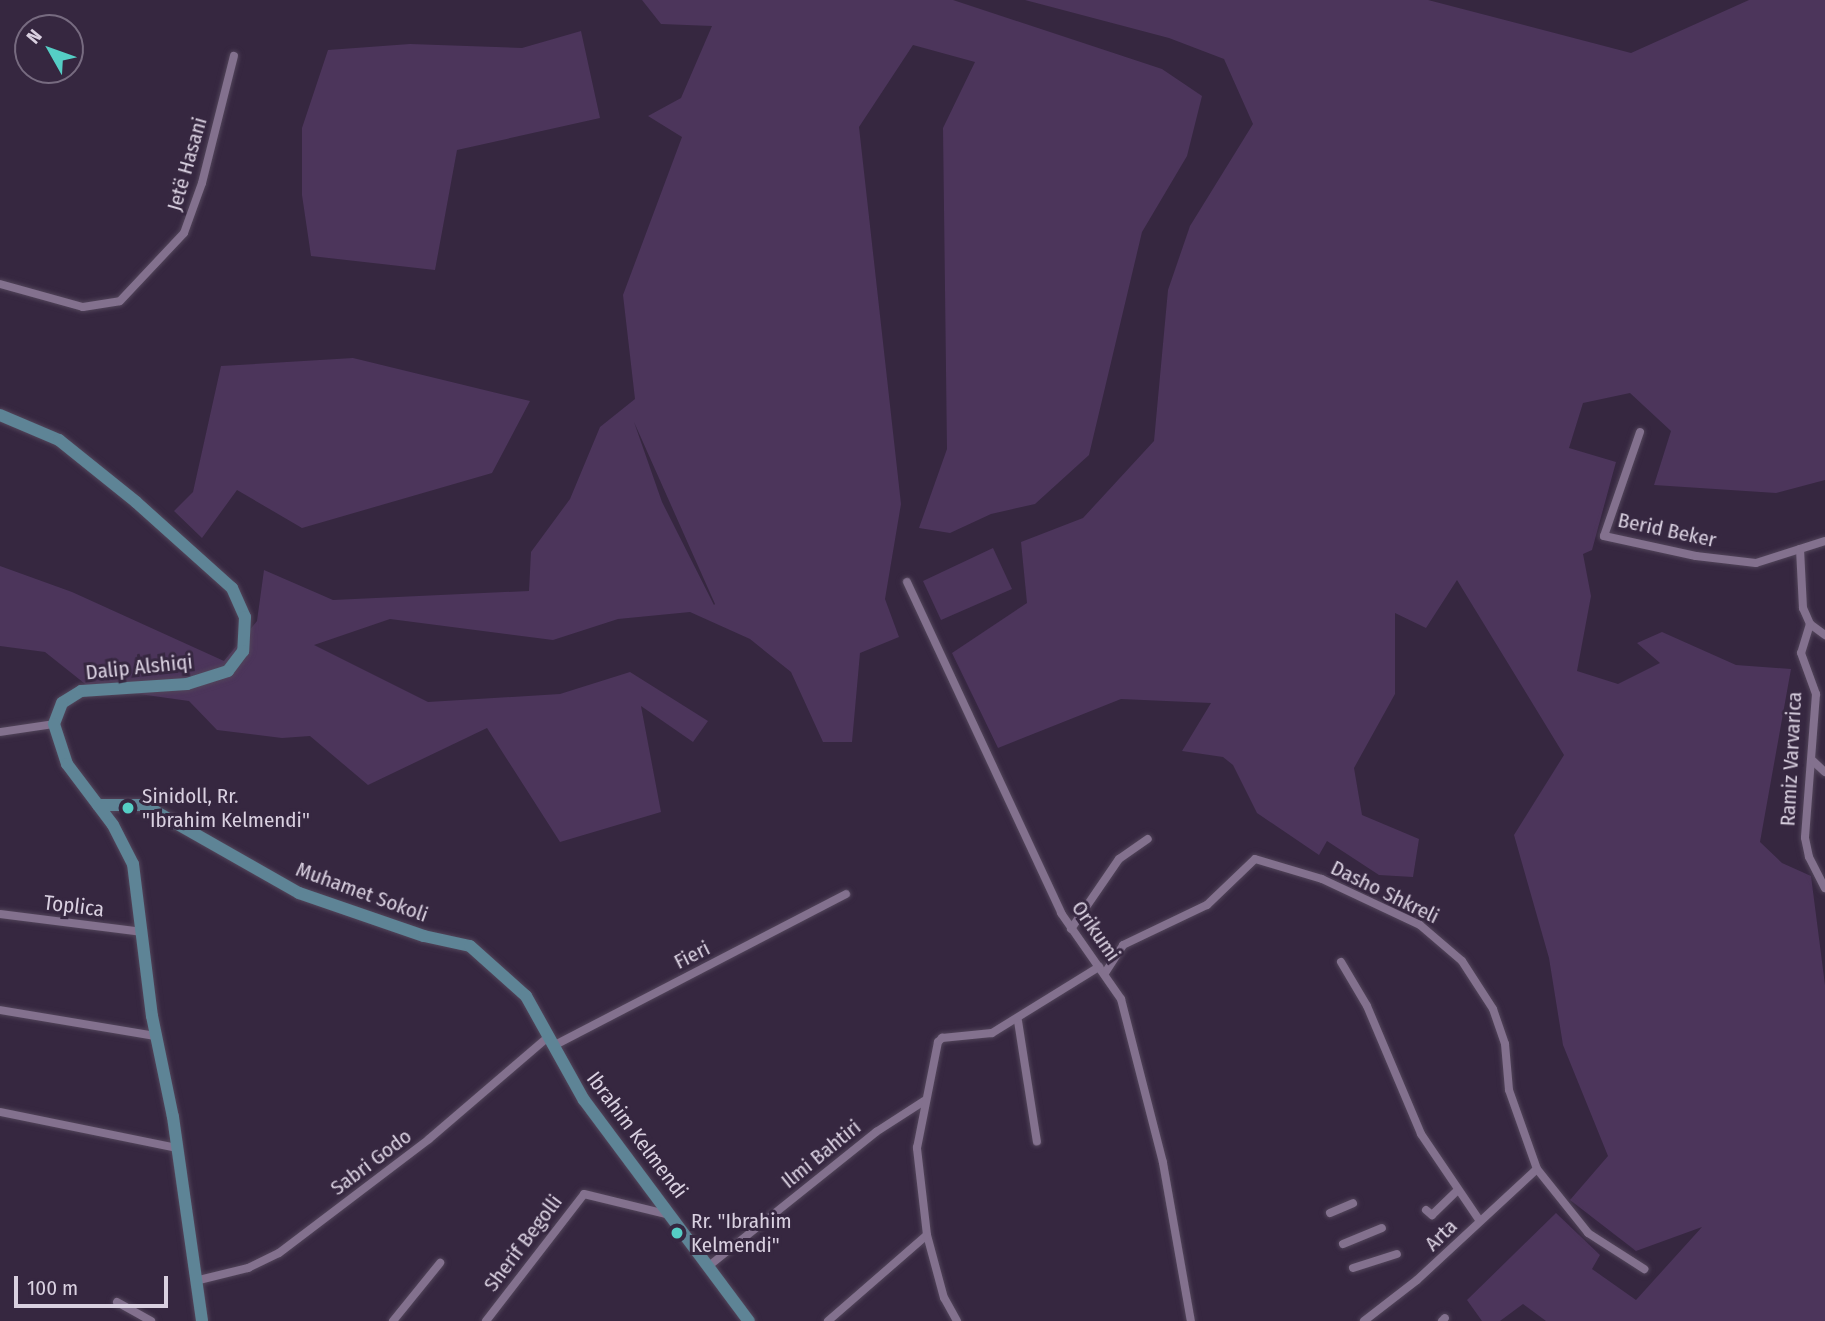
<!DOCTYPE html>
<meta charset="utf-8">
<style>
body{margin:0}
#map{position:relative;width:1825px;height:1321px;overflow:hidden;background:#362740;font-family:"Fira Sans Condensed",sans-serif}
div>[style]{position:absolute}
.green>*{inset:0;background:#4c355b}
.roads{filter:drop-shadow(0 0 2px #52455a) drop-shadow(0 0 2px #52455a)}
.street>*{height:8px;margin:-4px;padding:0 4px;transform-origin:4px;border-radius:4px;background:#83718e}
.secondary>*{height:12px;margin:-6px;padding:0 6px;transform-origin:6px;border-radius:6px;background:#5e8496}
.dots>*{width:19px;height:19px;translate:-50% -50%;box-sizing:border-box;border:4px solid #362740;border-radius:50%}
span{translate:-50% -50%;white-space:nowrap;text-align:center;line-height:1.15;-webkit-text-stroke:6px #362740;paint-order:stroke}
.street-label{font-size:21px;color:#d9d0e0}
.poi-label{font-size:21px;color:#d9d0e0}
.left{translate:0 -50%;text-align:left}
.north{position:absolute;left:14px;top:14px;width:70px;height:70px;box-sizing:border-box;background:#362740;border:2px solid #776b80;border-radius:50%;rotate:310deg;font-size:19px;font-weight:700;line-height:28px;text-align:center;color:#d9d0e0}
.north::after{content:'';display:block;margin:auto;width:24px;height:32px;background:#55cec5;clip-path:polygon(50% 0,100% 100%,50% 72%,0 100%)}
.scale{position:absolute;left:14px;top:1276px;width:154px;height:32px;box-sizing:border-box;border:4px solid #d9d0e0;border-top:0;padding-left:9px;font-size:21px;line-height:24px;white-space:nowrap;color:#d9d0e0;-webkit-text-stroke:5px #362740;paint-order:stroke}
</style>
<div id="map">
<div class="green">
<i style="clip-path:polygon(evenodd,642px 0,953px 0,1162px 69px,1202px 96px,1187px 156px,1142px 232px,1089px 455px,1035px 504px,991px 514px,950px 533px,919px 528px,947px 449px,943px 128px,975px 62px,913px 45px,859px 127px,901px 504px,885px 599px,899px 637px,860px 653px,852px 742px,823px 742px,791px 672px,750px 639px,690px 612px,618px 619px,553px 640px,390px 619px,314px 645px,428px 702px,560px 694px,630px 672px,708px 721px,693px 742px,641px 706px,661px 812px,560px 842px,487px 728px,368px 785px,310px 736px,282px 738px,217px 730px,189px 701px,89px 687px,45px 652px,0 646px,0 566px,72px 592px,224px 661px,257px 621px,264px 570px,333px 600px,529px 591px,531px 552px,570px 499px,600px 427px,635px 399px,623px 295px,682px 137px,648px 116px,681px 98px,712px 26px,661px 24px,642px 0,634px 422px,715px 604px,714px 605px,662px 502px,634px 422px)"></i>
<i style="clip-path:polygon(1025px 0,1428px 0,1631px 53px,1749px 0,1825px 0,1825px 480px,1776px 493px,1654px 485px,1671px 431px,1630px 393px,1583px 403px,1569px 448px,1616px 462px,1592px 550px,1583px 554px,1591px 596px,1577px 671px,1618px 684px,1660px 663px,1637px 643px,1662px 632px,1736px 665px,1791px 669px,1760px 842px,1782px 863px,1811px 876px,1825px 985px,1825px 1321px,1546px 1321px,1523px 1304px,1500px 1321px,1482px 1321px,1467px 1300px,1556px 1213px,1600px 1255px,1592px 1269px,1636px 1300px,1702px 1227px,1636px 1251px,1570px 1200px,1608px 1156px,1563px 1045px,1549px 958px,1514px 835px,1564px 755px,1457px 580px,1426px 628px,1395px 613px,1395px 694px,1354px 768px,1362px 815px,1419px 839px,1413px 877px,1379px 875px,1327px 841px,1319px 855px,1257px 813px,1233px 765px,1223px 757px,1182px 751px,1211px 703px,1121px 699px,998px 748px,952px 653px,1027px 603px,1021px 542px,1083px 518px,1154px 441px,1168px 290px,1190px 226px,1253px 124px,1224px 59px,1169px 38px)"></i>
<i style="clip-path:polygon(581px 31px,600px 118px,457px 150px,435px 270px,311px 256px,302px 195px,302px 128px,328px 50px,410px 44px,522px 48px)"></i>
<i style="clip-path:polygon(353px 358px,530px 401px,492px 473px,302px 528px,237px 490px,202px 538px,174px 511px,193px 492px,221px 366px)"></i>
<i style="clip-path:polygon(993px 548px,1012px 589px,941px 620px,923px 581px)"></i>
</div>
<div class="roads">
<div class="street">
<i style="left:0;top:284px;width:86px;rotate:15.5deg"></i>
<i style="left:83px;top:307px;width:37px;rotate:-9deg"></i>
<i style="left:120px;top:301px;width:93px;rotate:-46.7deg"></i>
<i style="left:184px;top:233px;width:53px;rotate:-70.2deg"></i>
<i style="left:202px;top:183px;width:131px;rotate:-75.9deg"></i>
<i style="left:1640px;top:432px;width:110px;rotate:109.1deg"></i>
<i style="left:1604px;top:536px;width:94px;rotate:12.3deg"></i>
<i style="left:1696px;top:556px;width:60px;rotate:6.7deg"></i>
<i style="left:1756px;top:563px;width:72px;rotate:-17.7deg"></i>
<i style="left:1800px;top:549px;width:59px;rotate:87.1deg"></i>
<i style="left:1803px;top:608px;width:17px;rotate:66deg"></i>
<i style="left:1810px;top:624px;width:19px;rotate:36deg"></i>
<i style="left:907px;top:582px;width:365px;rotate:65deg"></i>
<i style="left:1061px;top:913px;width:105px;rotate:55.1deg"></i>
<i style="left:1121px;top:999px;width:169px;rotate:75.6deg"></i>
<i style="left:1163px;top:1163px;width:160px;rotate:80deg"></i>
<i style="left:1810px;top:624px;width:30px;rotate:107deg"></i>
<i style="left:1801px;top:653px;width:44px;rotate:69.9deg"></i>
<i style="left:1816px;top:694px;width:144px;rotate:94.4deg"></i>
<i style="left:1805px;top:838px;width:19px;rotate:78deg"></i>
<i style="left:1809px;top:857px;width:35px;rotate:63deg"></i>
<i style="left:0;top:732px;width:55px;rotate:-8.4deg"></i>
<i style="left:1813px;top:761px;width:16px;rotate:43deg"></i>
<i style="left:0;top:914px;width:144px;rotate:7.2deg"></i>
<i style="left:1071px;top:929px;width:85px;rotate:-55.6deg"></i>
<i style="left:1119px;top:859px;width:35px;rotate:-35deg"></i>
<i style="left:1341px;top:962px;width:51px;rotate:59.4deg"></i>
<i style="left:1367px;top:1006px;width:139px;rotate:67.1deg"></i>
<i style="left:1421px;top:1134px;width:105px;rotate:55.9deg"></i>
<i style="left:1105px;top:973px;width:33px;rotate:-57deg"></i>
<i style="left:1123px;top:945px;width:93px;rotate:-25.5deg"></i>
<i style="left:1207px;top:905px;width:66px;rotate:-43.8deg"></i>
<i style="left:1255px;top:859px;width:70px;rotate:16.6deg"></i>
<i style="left:1322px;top:879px;width:108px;rotate:25.1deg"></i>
<i style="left:1420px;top:925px;width:55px;rotate:40.6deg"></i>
<i style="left:1462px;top:961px;width:57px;rotate:57.1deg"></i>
<i style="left:1493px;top:1009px;width:37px;rotate:71deg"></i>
<i style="left:1505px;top:1044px;width:46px;rotate:85deg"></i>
<i style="left:1509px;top:1090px;width:84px;rotate:70.5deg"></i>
<i style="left:1537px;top:1169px;width:82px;rotate:51.4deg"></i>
<i style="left:1588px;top:1233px;width:67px;rotate:32.7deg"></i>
<i style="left:0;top:1010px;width:158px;rotate:9.5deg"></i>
<i style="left:1018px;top:1021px;width:122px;rotate:81.1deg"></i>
<i style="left:553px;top:1046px;width:330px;rotate:-27.4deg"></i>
<i style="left:0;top:1112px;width:181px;rotate:11.5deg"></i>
<i style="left:1426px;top:1210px;width:8px;rotate:40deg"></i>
<i style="left:1432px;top:1215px;width:36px;rotate:-44deg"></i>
<i style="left:1330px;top:1213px;width:25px;rotate:-23deg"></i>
<i style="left:1343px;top:1244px;width:42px;rotate:-22.3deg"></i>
<i style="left:710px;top:1265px;width:213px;rotate:-38.7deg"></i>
<i style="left:876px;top:1132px;width:57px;rotate:-32.9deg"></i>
<i style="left:1353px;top:1268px;width:46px;rotate:-17.7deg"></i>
<i style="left:195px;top:1281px;width:55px;rotate:-13.8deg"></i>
<i style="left:248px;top:1268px;width:34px;rotate:-26deg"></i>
<i style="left:279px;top:1253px;width:188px;rotate:-37.2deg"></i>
<i style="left:429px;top:1139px;width:157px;rotate:-40.6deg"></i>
<i style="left:117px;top:1302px;width:39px;rotate:29deg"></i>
<i style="left:393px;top:1321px;width:75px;rotate:-51deg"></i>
<i style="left:486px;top:1321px;width:160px;rotate:-52.3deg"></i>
<i style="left:584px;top:1194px;width:89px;rotate:13.7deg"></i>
<i style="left:828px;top:1321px;width:131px;rotate:-41deg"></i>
<i style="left:957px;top:1321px;width:26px;rotate:-119deg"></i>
<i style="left:944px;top:1298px;width:65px;rotate:-105.1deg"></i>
<i style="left:927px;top:1235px;width:88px;rotate:-96.6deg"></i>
<i style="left:917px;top:1148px;width:108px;rotate:-78.8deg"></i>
<i style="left:938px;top:1042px;width:6px;rotate:-45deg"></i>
<i style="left:942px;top:1038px;width:50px;rotate:-5.7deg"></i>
<i style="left:992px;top:1033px;width:126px;rotate:-31.7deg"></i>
<i style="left:1364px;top:1321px;width:67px;rotate:-37.7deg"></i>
<i style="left:1417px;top:1280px;width:163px;rotate:-42.8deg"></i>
<i style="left:1442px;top:1321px;width:4px;rotate:-45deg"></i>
</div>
<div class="secondary">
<i style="left:0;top:415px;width:64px;rotate:23deg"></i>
<i style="left:59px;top:440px;width:99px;rotate:38.8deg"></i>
<i style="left:136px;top:502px;width:129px;rotate:41.9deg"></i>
<i style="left:232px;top:588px;width:32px;rotate:66deg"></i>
<i style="left:245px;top:617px;width:34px;rotate:93deg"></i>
<i style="left:243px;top:651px;width:25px;rotate:127deg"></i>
<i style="left:228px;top:671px;width:43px;rotate:162.4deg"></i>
<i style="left:187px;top:684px;width:106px;rotate:176.2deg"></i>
<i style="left:81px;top:691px;width:22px;rotate:148deg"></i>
<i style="left:62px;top:703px;width:22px;rotate:111deg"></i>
<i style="left:54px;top:724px;width:42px;rotate:72deg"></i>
<i style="left:67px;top:764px;width:76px;rotate:53deg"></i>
<i style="left:113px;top:825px;width:44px;rotate:62.9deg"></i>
<i style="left:133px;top:864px;width:153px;rotate:82.9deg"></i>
<i style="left:152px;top:1016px;width:103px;rotate:78.3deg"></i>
<i style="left:173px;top:1117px;width:206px;rotate:81.9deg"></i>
<i style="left:98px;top:805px;width:46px"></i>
<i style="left:144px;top:805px;width:178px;rotate:29.6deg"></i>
<i style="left:299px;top:893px;width:132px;rotate:19deg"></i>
<i style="left:424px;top:936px;width:47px;rotate:12.3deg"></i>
<i style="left:470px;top:946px;width:75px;rotate:41.8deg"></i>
<i style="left:526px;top:996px;width:119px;rotate:60.9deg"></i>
<i style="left:584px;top:1100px;width:276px;rotate:53.3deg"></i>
</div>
</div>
<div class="dots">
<i style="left:128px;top:808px;background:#55cec5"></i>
<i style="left:677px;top:1233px;background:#55cec5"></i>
</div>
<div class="street-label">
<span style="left:187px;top:164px;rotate:-74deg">Jetë Hasani</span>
<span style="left:1667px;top:530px;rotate:12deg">Berid Beker</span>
<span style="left:139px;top:667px;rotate:-6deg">Dalip Alshiqi</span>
<span style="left:1791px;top:759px;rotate:-87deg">Ramiz Varvarica</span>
<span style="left:362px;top:892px;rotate:20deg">Muhamet Sokoli</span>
<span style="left:1385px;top:892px;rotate:26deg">Dasho Shkreli</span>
<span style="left:74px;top:906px;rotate:7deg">Toplica</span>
<span style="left:1096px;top:931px;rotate:55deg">Orikumi</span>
<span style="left:692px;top:955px;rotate:-27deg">Fieri</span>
<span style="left:637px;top:1135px;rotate:53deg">Ibrahim Kelmendi</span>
<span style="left:821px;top:1154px;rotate:-39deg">Ilmi Bahtiri</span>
<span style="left:371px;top:1162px;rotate:-37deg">Sabri Godo</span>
<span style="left:1441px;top:1235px;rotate:-44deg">Arta</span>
<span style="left:523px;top:1243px;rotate:-53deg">Sherif Begolli</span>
</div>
<div class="poi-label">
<span class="left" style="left:142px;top:808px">Sinidoll, Rr.<br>"Ibrahim Kelmendi"</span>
<span class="left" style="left:691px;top:1233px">Rr. "Ibrahim<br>Kelmendi"</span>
</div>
<div class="north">N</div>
<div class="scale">100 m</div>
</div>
